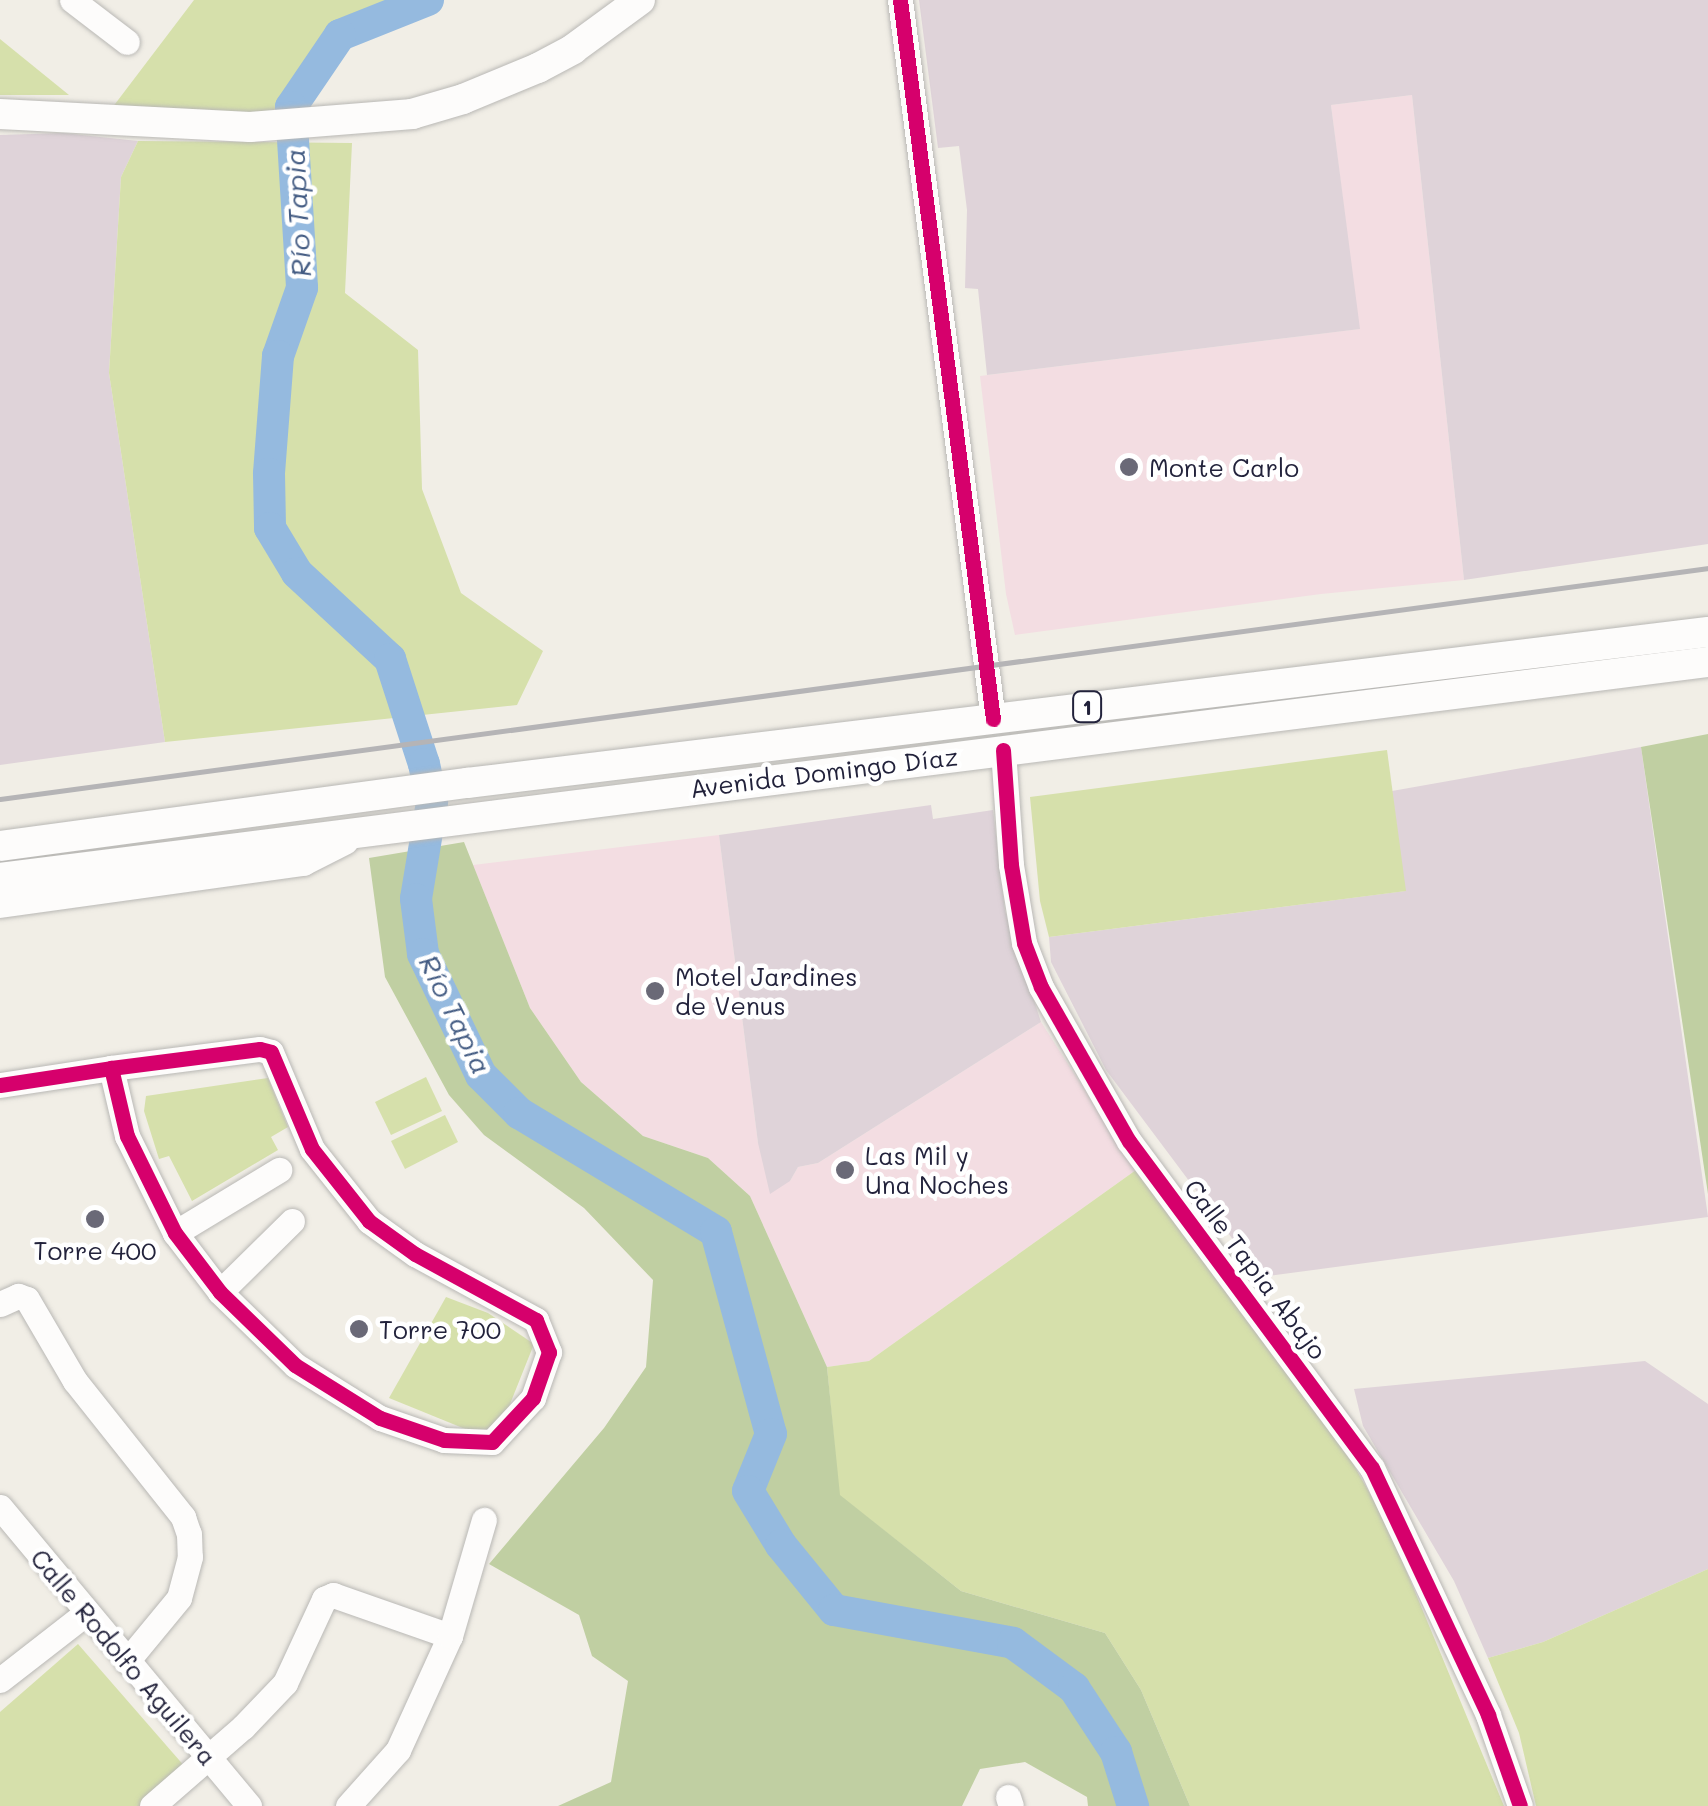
<!DOCTYPE html>
<meta charset="utf-8">
<style>
body{margin:0}
#map{position:relative;width:1708px;height:1806px;overflow:hidden;background:#f1eee6;font-family:Mali,sans-serif}
div>[style]{position:absolute}
.built>*{inset:0;background:#f3dde2}
.industrial>*{inset:0;background:#dfd3d9}
.green>*{inset:0;background:#d6e0ab}
.forest>*{inset:0;background:#c0cfa2}
.river>*{height:32px;margin:-16px;padding:0 16px;transform-origin:16px;border-radius:16px;background:#95badf}
.roads{filter:drop-shadow(0 0 2px #b9b8b5) drop-shadow(0 0 2px #b9b8b5)}
.minor>*{height:25px;margin:-12.5px;padding:0 12.5px;transform-origin:12.5px;border-radius:12.5px;background:#fdfcfb}
.major>*{height:30px;margin:-15px;padding:0 15px;transform-origin:15px;border-radius:15px;background:#fdfcfb}
.rail>*{height:5px;margin:-2.5px;padding:0 2.5px;transform-origin:2.5px;border-radius:2.5px;background:#b5b4b6}
.cycleway>*{height:15px;margin:-7.5px;padding:0 7.5px;transform-origin:7.5px;border-radius:7.5px;background:#d6006c}
.dots>*{width:28px;height:28px;translate:-50% -50%;box-sizing:border-box;border:5px solid #fff;border-radius:50%}
span{translate:-50% -50%;white-space:nowrap;text-align:center;line-height:1.15;-webkit-text-stroke:9px #fff;paint-order:stroke}
.shield-label span{padding:2px 8px;background:#fff;border:2px solid;border-radius:8px;-webkit-text-stroke-width:0}
.shield-label{font-size:22px;color:#22223b;font-weight:700}
.poi-label{font-size:25px;color:#22223b}
.left{translate:0 -50%;text-align:left}
.street-label{font-size:25px;color:#22223b}
.water-label{font-size:28px;color:#445c83;font-style:italic}
</style>
<div id="map">
<div class="built">
<i style="clip-path:polygon(1412px 95px,1464px 580px,1321px 594px,1015px 635px,1006px 594px,980px 376px,1359px 329px,1331px 105px)"></i>
<i style="clip-path:polygon(719px 835px,758px 1143px,790px 1181px,798px 1167px,818px 1163px,1041px 1022px,1136px 1170px,869px 1361px,827px 1367px,750px 1196px,708px 1158px,643px 1136px,581px 1082px,530px 1008px,473px 865px)"></i>
</div>
<div class="industrial">
<i style="clip-path:polygon(919px 0,1708px 0,1708px 544px,1464px 580px,1412px 95px,1331px 105px,1360px 329px,987px 375px,978px 289px,965px 288px,967px 210px,959px 146px,938px 148px)"></i>
<i style="clip-path:polygon(63px 133px,138px 141px,121px 177px,109px 373px,165px 742px,0 765px,0 135px)"></i>
<i style="clip-path:polygon(1641px 747px,1708px 1217px,1261px 1277px,1106px 1070px,1051px 962px,1049px 937px,1405px 891px,1392px 791px)"></i>
<i style="clip-path:polygon(931px 805px,933px 819px,993px 810px,1005px 911px,1041px 1022px,818px 1163px,798px 1167px,790px 1181px,770px 1194px,758px 1143px,719px 835px)"></i>
<i style="clip-path:polygon(1645px 1361px,1708px 1404px,1708px 1569px,1543px 1642px,1488px 1658px,1454px 1581px,1363px 1426px,1354px 1389px)"></i>
</div>
<div class="green">
<i style="clip-path:polygon(194px 0,406px 0,327px 42px,268px 118px,112px 108px)"></i>
<i style="clip-path:polygon(0 39px,69px 95px,0 95px)"></i>
<i style="clip-path:polygon(138px 141px,352px 143px,345px 293px,418px 350px,422px 489px,461px 593px,543px 651px,517px 705px,165px 742px,109px 373px,121px 177px)"></i>
<i style="clip-path:polygon(1387px 750px,1406px 891px,1049px 937px,1040px 901px,1030px 797px)"></i>
<i style="clip-path:polygon(426px 1077px,442px 1111px,391px 1135px,375px 1102px)"></i>
<i style="clip-path:polygon(268px 1078px,288px 1127px,271px 1137px,278px 1150px,192px 1201px,169px 1156px,159px 1159px,144px 1111px,146px 1096px)"></i>
<i style="clip-path:polygon(445px 1115px,458px 1142px,405px 1169px,391px 1141px)"></i>
<i style="clip-path:polygon(1136px 1170px,1339px 1439px,1386px 1522px,1504px 1806px,1190px 1806px,1141px 1690px,1105px 1633px,961px 1591px,839px 1495px,827px 1367px,869px 1361px)"></i>
<i style="clip-path:polygon(446px 1297px,488px 1313px,534px 1344px,506px 1414px,480px 1435px,389px 1398px)"></i>
<i style="clip-path:polygon(1708px 1569px,1708px 1806px,1536px 1806px,1519px 1733px,1488px 1658px,1543px 1642px)"></i>
<i style="clip-path:polygon(78px 1644px,186px 1768px,141px 1806px,0 1806px,0 1712px)"></i>
</div>
<div class="forest">
<i style="clip-path:polygon(1708px 734px,1708px 1194px,1641px 747px)"></i>
<i style="clip-path:polygon(464px 842px,530px 1008px,581px 1082px,643px 1136px,708px 1158px,750px 1196px,827px 1367px,840px 1495px,961px 1591px,1105px 1633px,1141px 1690px,1190px 1806px,1088px 1806px,1087px 1797px,1025px 1762px,980px 1769px,962px 1806px,558px 1806px,611px 1782px,628px 1681px,592px 1656px,579px 1615px,489px 1564px,604px 1428px,646px 1367px,653px 1280px,584px 1208px,484px 1135px,449px 1095px,385px 977px,369px 858px)"></i>
</div>
<div class="river">
<i style="left:428px;top:0;width:95px;rotate:158.3deg"></i>
<i style="left:340px;top:35px;width:87px;rotate:124.2deg"></i>
<i style="left:291px;top:107px;width:181px;rotate:86.5deg"></i>
<i style="left:302px;top:288px;width:72px;rotate:109.4deg"></i>
<i style="left:278px;top:356px;width:118px;rotate:94.4deg"></i>
<i style="left:269px;top:474px;width:54px;rotate:88.9deg"></i>
<i style="left:270px;top:528px;width:52px;rotate:59deg"></i>
<i style="left:297px;top:573px;width:127px;rotate:42.8deg"></i>
<i style="left:390px;top:659px;width:110px;rotate:72.1deg"></i>
<i style="left:424px;top:764px;width:39px;rotate:78deg"></i>
<i style="left:432px;top:802px;width:98px;rotate:99.4deg"></i>
<i style="left:416px;top:899px;width:55px;rotate:82.7deg"></i>
<i style="left:423px;top:954px;width:134px;rotate:64.4deg"></i>
<i style="left:481px;top:1075px;width:54px;rotate:45deg"></i>
<i style="left:519px;top:1113px;width:230px;rotate:31.1deg"></i>
<i style="left:716px;top:1232px;width:209px;rotate:74.8deg"></i>
<i style="left:771px;top:1434px;width:61px;rotate:112deg"></i>
<i style="left:748px;top:1491px;width:63px;rotate:58.6deg"></i>
<i style="left:781px;top:1545px;width:84px;rotate:50.8deg"></i>
<i style="left:834px;top:1610px;width:182px;rotate:10.4deg"></i>
<i style="left:1013px;top:1643px;width:76px;rotate:36.4deg"></i>
<i style="left:1074px;top:1688px;width:77px;rotate:56.7deg"></i>
<i style="left:1116px;top:1752px;width:57px;rotate:72.5deg"></i>
</div>
<div class="roads">
<div class="minor">
<i style="left:72px;top:0;width:69px;rotate:37.4deg"></i>
<i style="left:900px;top:0;width:725px;rotate:82.63deg"></i>
<i style="left:1003px;top:750px;width:115px;rotate:86deg"></i>
<i style="left:1011px;top:865px;width:79px;rotate:80.5deg"></i>
<i style="left:1024px;top:943px;width:47px;rotate:68.9deg"></i>
<i style="left:1041px;top:987px;width:177px;rotate:60.3deg"></i>
<i style="left:1129px;top:1141px;width:407px;rotate:53.4deg"></i>
<i style="left:1372px;top:1468px;width:273px;rotate:64.8deg"></i>
<i style="left:1488px;top:1715px;width:96px;rotate:70.6deg"></i>
<i style="left:0;top:1085px;width:112px;rotate:-8.7deg"></i>
<i style="left:111px;top:1068px;width:150px;rotate:-7.3deg"></i>
<i style="left:260px;top:1049px;width:11px;rotate:15deg"></i>
<i style="left:271px;top:1052px;width:105px;rotate:67.1deg"></i>
<i style="left:312px;top:1149px;width:92px;rotate:51.6deg"></i>
<i style="left:369px;top:1221px;width:57px;rotate:35.7deg"></i>
<i style="left:415px;top:1254px;width:138px;rotate:28.6deg"></i>
<i style="left:536px;top:1320px;width:35px;rotate:68deg"></i>
<i style="left:549px;top:1352px;width:49px;rotate:109.2deg"></i>
<i style="left:533px;top:1398px;width:60px;rotate:133deg"></i>
<i style="left:492px;top:1442px;width:48px;rotate:-177.6deg"></i>
<i style="left:444px;top:1440px;width:68px;rotate:-161deg"></i>
<i style="left:380px;top:1418px;width:100px;rotate:-148.1deg"></i>
<i style="left:295px;top:1365px;width:105px;rotate:-135.8deg"></i>
<i style="left:220px;top:1292px;width:74px;rotate:-127.3deg"></i>
<i style="left:175px;top:1233px;width:108px;rotate:-116.3deg"></i>
<i style="left:127px;top:1136px;width:70px;rotate:-103.2deg"></i>
<i style="left:175px;top:1233px;width:122px;rotate:-31.2deg"></i>
<i style="left:220px;top:1292px;width:101px;rotate:-44.6deg"></i>
<i style="left:0;top:1304px;width:20px;rotate:-24deg"></i>
<i style="left:18px;top:1296px;width:9px;rotate:18deg"></i>
<i style="left:27px;top:1299px;width:95px;rotate:59.7deg"></i>
<i style="left:75px;top:1381px;width:174px;rotate:51.5deg"></i>
<i style="left:183px;top:1517px;width:18px;rotate:71deg"></i>
<i style="left:189px;top:1534px;width:23px;rotate:88deg"></i>
<i style="left:190px;top:1557px;width:42px;rotate:105deg"></i>
<i style="left:179px;top:1598px;width:82px;rotate:129.5deg"></i>
<i style="left:0;top:1507px;width:389px;rotate:50.2deg"></i>
<i style="left:0;top:1680px;width:109px;rotate:-37.9deg"></i>
<i style="left:1008px;top:1797px;width:9px;rotate:72deg"></i>
<i style="left:152px;top:1806px;width:121px;rotate:-41deg"></i>
<i style="left:243px;top:1727px;width:61px;rotate:-46.3deg"></i>
<i style="left:285px;top:1683px;width:93px;rotate:-65.1deg"></i>
<i style="left:324px;top:1599px;width:10px;rotate:-24deg"></i>
<i style="left:333px;top:1595px;width:124px;rotate:19.3deg"></i>
<i style="left:348px;top:1806px;width:75px;rotate:-48.2deg"></i>
<i style="left:398px;top:1750px;width:125px;rotate:-65.5deg"></i>
<i style="left:450px;top:1636px;width:121px;rotate:-73.7deg"></i>
</div>
<div class="major">
<i style="left:0;top:114px;width:250px;rotate:3deg"></i>
<i style="left:250px;top:127px;width:163px;rotate:-4.6deg"></i>
<i style="left:412px;top:114px;width:53px;rotate:-16.4deg"></i>
<i style="left:463px;top:99px;width:81px;rotate:-22.5deg"></i>
<i style="left:538px;top:68px;width:40px;rotate:-28deg"></i>
<i style="left:573px;top:49px;width:83px;rotate:-36.2deg"></i>
<i style="left:0;top:846px;width:471px;rotate:-7.7deg"></i>
<i style="left:467px;top:783px;width:1250px;rotate:-6.94deg"></i>
<i style="left:0;top:878px;width:1722px;rotate:-7.21deg"></i>
<i style="left:0;top:903px;width:306px;rotate:-7.9deg"></i>
<i style="left:303px;top:861px;width:46px;rotate:-27.1deg"></i>
</div>
</div>
<div class="rail">
<i style="left:0;top:799px;width:1724px;rotate:-7.7deg"></i>
</div>
<div class="cycleway">
<i style="left:900px;top:0;width:725px;rotate:82.63deg"></i>
<i style="left:1003px;top:750px;width:115px;rotate:86deg"></i>
<i style="left:1011px;top:865px;width:79px;rotate:80.5deg"></i>
<i style="left:1024px;top:943px;width:47px;rotate:68.9deg"></i>
<i style="left:1041px;top:987px;width:177px;rotate:60.3deg"></i>
<i style="left:1129px;top:1141px;width:407px;rotate:53.4deg"></i>
<i style="left:1372px;top:1468px;width:273px;rotate:64.8deg"></i>
<i style="left:1488px;top:1715px;width:96px;rotate:70.6deg"></i>
<i style="left:0;top:1085px;width:112px;rotate:-8.7deg"></i>
<i style="left:111px;top:1068px;width:150px;rotate:-7.3deg"></i>
<i style="left:260px;top:1049px;width:11px;rotate:15deg"></i>
<i style="left:271px;top:1052px;width:105px;rotate:67.1deg"></i>
<i style="left:312px;top:1149px;width:92px;rotate:51.6deg"></i>
<i style="left:369px;top:1221px;width:57px;rotate:35.7deg"></i>
<i style="left:415px;top:1254px;width:138px;rotate:28.6deg"></i>
<i style="left:536px;top:1320px;width:35px;rotate:68deg"></i>
<i style="left:549px;top:1352px;width:49px;rotate:109.2deg"></i>
<i style="left:533px;top:1398px;width:60px;rotate:133deg"></i>
<i style="left:492px;top:1442px;width:48px;rotate:-177.6deg"></i>
<i style="left:444px;top:1440px;width:68px;rotate:-161deg"></i>
<i style="left:380px;top:1418px;width:100px;rotate:-148.1deg"></i>
<i style="left:295px;top:1365px;width:105px;rotate:-135.8deg"></i>
<i style="left:220px;top:1292px;width:74px;rotate:-127.3deg"></i>
<i style="left:175px;top:1233px;width:108px;rotate:-116.3deg"></i>
<i style="left:127px;top:1136px;width:70px;rotate:-103.2deg"></i>
</div>
<div class="dots">
<i style="left:1129px;top:467px;background:#6a6977"></i>
<i style="left:655px;top:991px;background:#6a6977"></i>
<i style="left:845px;top:1170px;background:#6a6977"></i>
<i style="left:95px;top:1219px;background:#6a6977"></i>
<i style="left:359px;top:1329px;background:#6a6977"></i>
</div>
<div class="shield-label">
<span style="left:1087px;top:707px">1</span>
</div>
<div class="poi-label">
<span class="left" style="left:1149px;top:467px">Monte Carlo</span>
<span class="left" style="left:675px;top:991px">Motel Jardines<br>de Venus</span>
<span class="left" style="left:865px;top:1170px">Las Mil y<br>Una Noches</span>
<span style="left:95px;top:1250px">Torre 400</span>
<span class="left" style="left:379px;top:1329px">Torre 700</span>
</div>
<div class="street-label">
<span style="left:824px;top:772px;rotate:-7deg">Avenida Domingo Díaz</span>
<span style="left:1256px;top:1269px;rotate:53deg">Calle Tapia Abajo</span>
<span style="left:124px;top:1657px;rotate:50deg">Calle Rodolfo Aguilera</span>
</div>
<div class="water-label">
<span style="left:297px;top:213px;rotate:-93deg">Río Tapia</span>
<span style="left:456px;top:1014px;rotate:64deg">Río Tapia</span>
</div>
</div>
